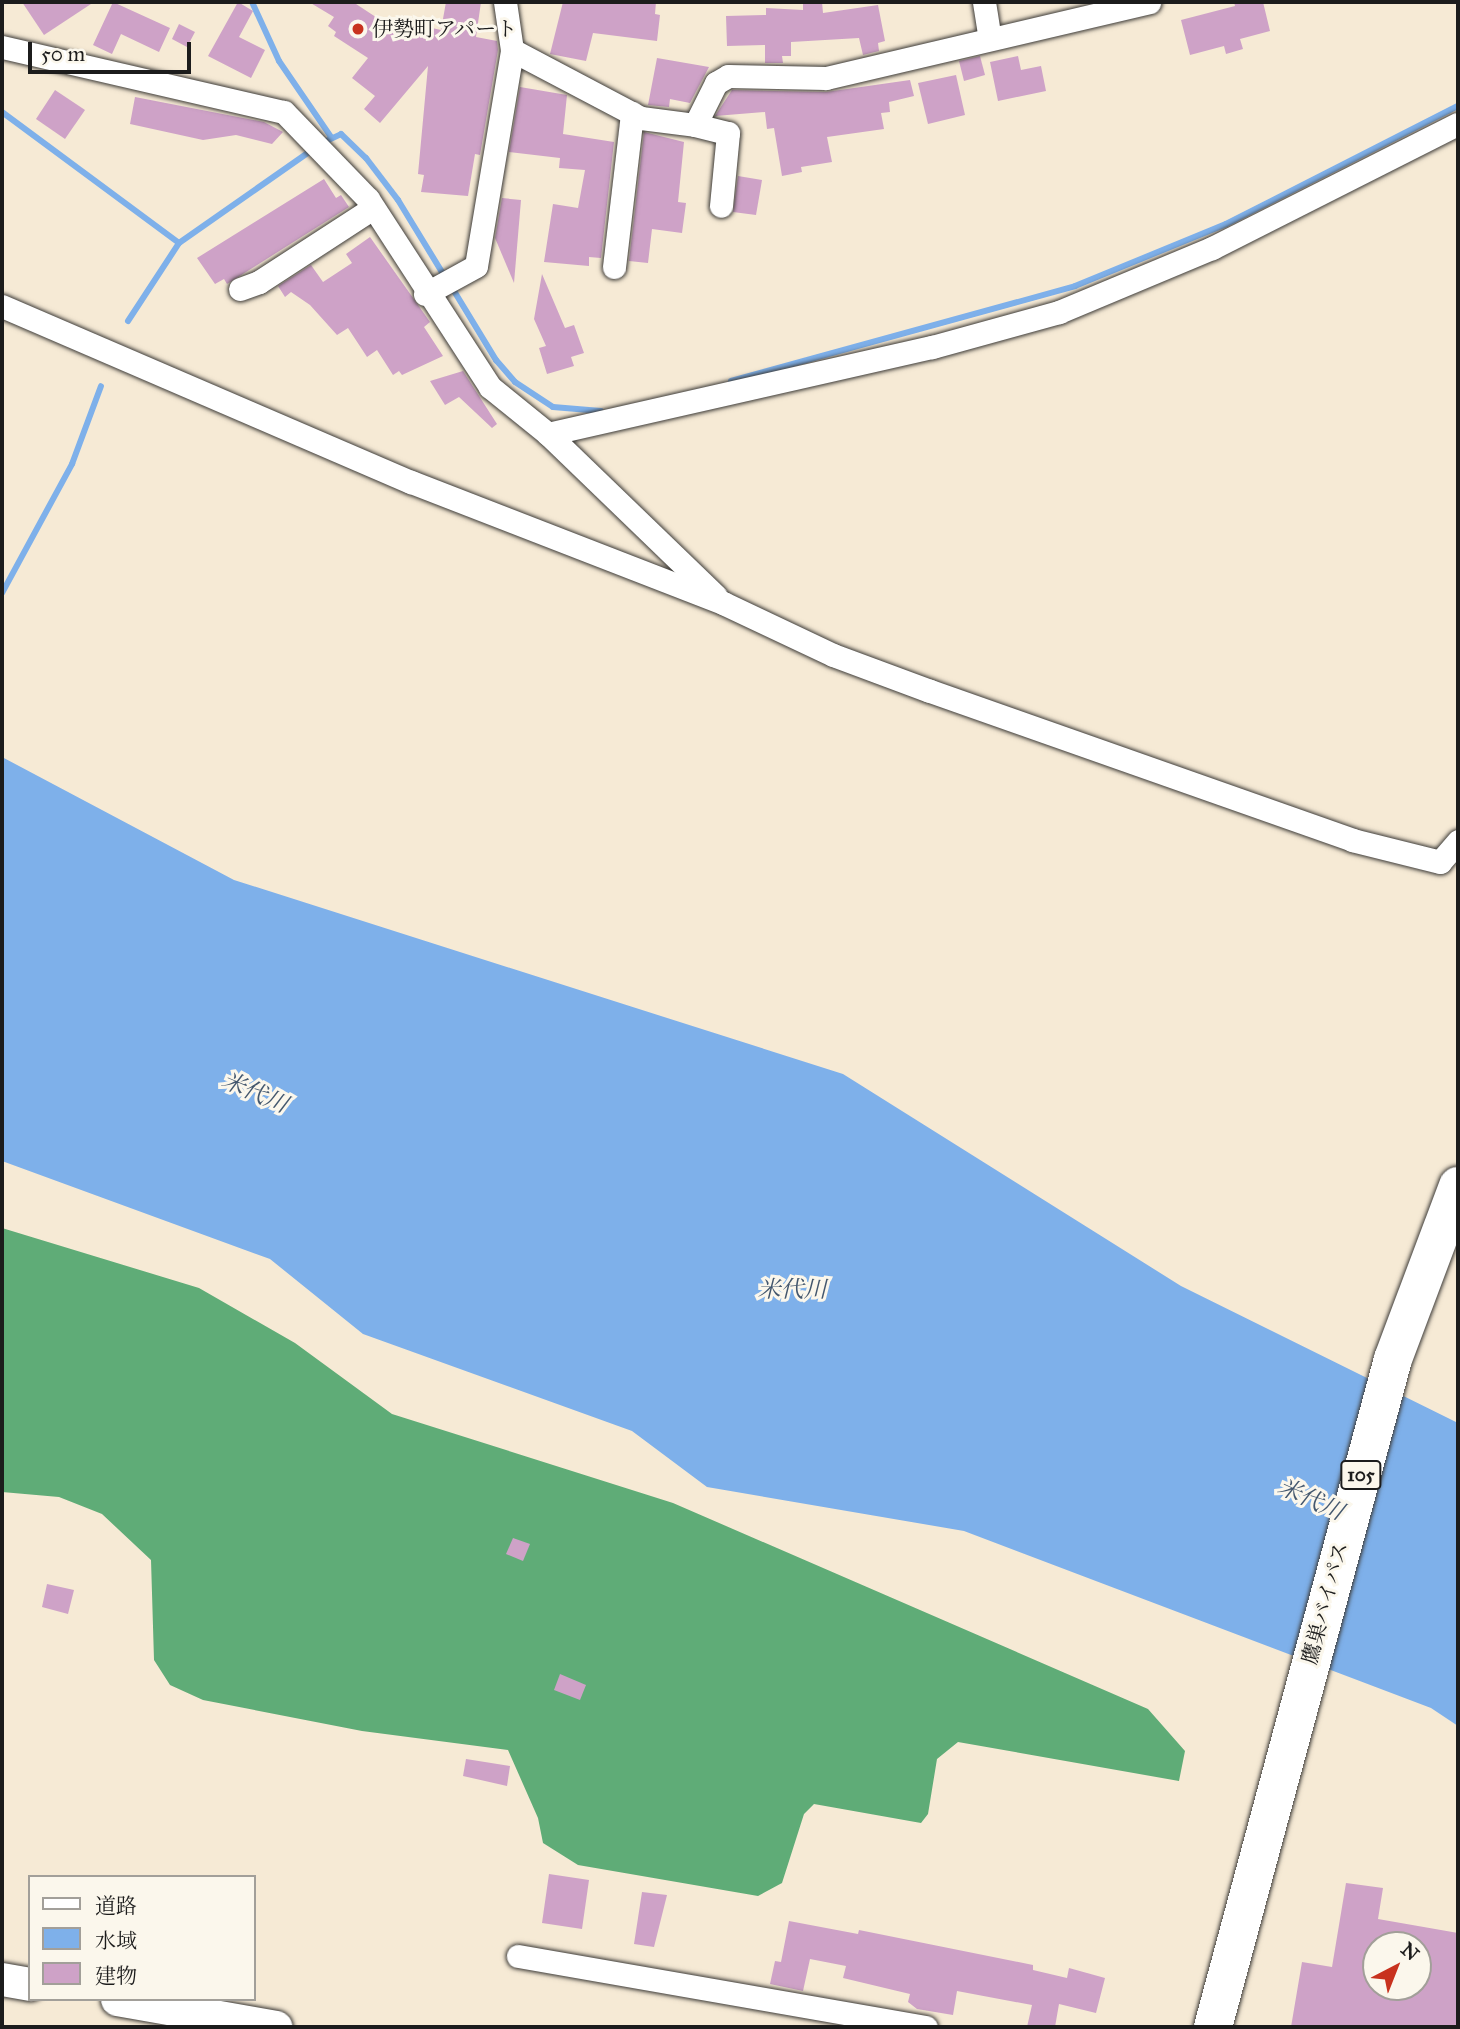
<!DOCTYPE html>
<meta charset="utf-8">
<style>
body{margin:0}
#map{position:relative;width:1460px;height:2029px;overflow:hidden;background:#f6ead5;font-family:"IM FELL Great Primer","Noto Serif JP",serif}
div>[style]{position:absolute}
.forest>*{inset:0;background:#5fac77}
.water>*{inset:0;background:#7eb0ea}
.stream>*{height:6px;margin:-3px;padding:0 3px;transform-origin:3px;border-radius:3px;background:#7eb0ea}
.building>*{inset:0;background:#cea2c7}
.roads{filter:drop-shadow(0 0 2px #3d3b38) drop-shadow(0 0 2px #3d3b38)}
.street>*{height:23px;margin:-11.5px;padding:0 11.5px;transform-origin:11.5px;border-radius:11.5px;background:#fff}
.secondary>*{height:33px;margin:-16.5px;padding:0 16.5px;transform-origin:16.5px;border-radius:16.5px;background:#fff}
.highway>*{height:38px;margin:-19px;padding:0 19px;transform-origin:19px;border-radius:19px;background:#fff}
.dots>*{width:19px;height:19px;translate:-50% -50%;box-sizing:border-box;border:4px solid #fbf7ec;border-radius:50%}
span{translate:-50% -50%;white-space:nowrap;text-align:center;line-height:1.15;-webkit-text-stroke:6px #fbf7ec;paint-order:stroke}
.shield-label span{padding:2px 5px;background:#fbf7ec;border:2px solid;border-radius:5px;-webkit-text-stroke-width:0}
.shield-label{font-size:19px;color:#1c1c1c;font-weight:700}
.poi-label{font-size:21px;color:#1c1c1c}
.left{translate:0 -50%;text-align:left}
.street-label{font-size:21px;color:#1c1c1c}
.water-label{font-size:23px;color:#43576e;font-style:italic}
.frame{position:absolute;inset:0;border:4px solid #1c1c1c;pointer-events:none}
.legend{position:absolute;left:28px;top:1875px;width:228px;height:126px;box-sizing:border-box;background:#fbf7ec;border:2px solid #a29f99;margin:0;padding:9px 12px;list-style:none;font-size:21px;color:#1c1c1c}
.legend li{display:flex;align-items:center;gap:14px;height:35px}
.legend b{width:35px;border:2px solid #a29f99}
.north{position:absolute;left:1362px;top:1931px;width:70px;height:70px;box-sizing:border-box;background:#fbf7ec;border:2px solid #a29f99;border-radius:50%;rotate:42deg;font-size:19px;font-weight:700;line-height:28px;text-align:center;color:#1c1c1c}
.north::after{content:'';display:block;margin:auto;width:24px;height:32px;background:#c8321e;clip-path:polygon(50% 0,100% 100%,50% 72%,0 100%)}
.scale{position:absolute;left:28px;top:42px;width:163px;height:32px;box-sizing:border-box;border:4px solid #1c1c1c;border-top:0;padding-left:9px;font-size:21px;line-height:24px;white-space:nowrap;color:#1c1c1c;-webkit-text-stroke:5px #fbf7ec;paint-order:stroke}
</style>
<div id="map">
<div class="forest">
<i style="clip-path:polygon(2px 1228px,199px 1288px,295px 1343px,392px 1414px,673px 1503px,1148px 1709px,1185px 1751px,1179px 1781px,958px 1742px,937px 1759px,928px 1814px,921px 1823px,814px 1804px,804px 1814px,782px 1883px,758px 1896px,578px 1865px,543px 1843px,538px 1818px,508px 1750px,362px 1731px,203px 1700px,170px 1685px,154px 1660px,151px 1560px,102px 1514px,59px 1497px,2px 1492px)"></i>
</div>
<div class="water">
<i style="clip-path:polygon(2px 757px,234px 880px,843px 1074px,1181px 1286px,1458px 1423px,1458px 1726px,1431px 1708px,964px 1531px,707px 1487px,632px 1431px,363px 1334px,270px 1259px,2px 1161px)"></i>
</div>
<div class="stream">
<i style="left:252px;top:2px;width:65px;rotate:65.4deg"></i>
<i style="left:279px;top:61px;width:92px;rotate:55.6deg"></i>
<i style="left:2px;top:112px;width:220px;rotate:36.5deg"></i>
<i style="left:322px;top:143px;width:21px;rotate:-25deg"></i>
<i style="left:341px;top:134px;width:35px;rotate:44deg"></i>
<i style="left:366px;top:158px;width:53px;rotate:52.7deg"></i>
<i style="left:398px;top:200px;width:90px;rotate:58.6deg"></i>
<i style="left:451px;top:286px;width:87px;rotate:58.7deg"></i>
<i style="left:496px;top:360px;width:29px;rotate:49deg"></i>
<i style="left:515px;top:382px;width:45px;rotate:33.3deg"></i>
<i style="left:553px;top:407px;width:48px;rotate:4.8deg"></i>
<i style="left:128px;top:321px;width:93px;rotate:-56.8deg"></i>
<i style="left:179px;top:243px;width:164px;rotate:-35deg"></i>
<i style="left:731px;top:381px;width:357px;rotate:-15.4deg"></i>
<i style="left:1075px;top:286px;width:163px;rotate:-22.3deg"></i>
<i style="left:1226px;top:224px;width:260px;rotate:-27deg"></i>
<i style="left:2px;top:593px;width:147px;rotate:-61.5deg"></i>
<i style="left:72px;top:464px;width:83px;rotate:-69.6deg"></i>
</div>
<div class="building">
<i style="clip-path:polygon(22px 2px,94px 2px,44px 35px)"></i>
<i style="clip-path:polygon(113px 2px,170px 28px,159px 52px,121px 34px,112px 54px,93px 45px)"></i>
<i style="clip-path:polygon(238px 2px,253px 11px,239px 37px,265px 50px,251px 78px,208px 56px)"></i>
<i style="clip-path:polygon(309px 2px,353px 2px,394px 29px,396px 20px,441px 30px,446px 2px,481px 2px,476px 37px,497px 41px,498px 50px,480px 155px,475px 154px,468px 196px,421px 192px,424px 175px,418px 174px,428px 66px,380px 123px,364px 109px,375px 96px,352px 78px,368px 58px,334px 36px,336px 32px,328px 26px,334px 17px)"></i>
<i style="clip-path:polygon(563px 2px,656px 2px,655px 14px,660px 15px,657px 41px,593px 33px,586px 61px,550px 54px)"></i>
<i style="clip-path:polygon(803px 2px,822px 2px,823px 13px,878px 5px,885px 41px,878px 43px,879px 51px,863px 55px,859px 38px,791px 42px,791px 56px,782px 56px,783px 63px,765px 63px,765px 45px,727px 46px,726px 16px,766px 15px,766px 8px,803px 10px)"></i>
<i style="clip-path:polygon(1234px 2px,1263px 2px,1270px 31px,1240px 39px,1243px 49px,1226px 54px,1224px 46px,1190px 55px,1181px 20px,1235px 6px)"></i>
<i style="clip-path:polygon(179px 24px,195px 32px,187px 47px,172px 39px)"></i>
<i style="clip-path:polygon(980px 56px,985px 75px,964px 81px,959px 61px)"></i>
<i style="clip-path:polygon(1018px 56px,1021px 70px,1041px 66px,1046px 91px,998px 101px,990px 62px)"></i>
<i style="clip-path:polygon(657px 58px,709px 67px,690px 103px,670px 99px,669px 107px,648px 105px)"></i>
<i style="clip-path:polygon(956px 75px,965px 115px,928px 124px,918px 83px)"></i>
<i style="clip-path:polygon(910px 80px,914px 96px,889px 102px,890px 112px,881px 113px,884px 129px,827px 137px,832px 162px,801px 167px,802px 172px,782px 176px,774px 128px,767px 129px,765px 112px,715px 116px,732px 90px,826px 92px)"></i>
<i style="clip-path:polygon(520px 87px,567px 95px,563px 134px,614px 142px,601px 258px,589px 257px,589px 266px,544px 262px,553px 204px,578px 208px,585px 170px,559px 168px,560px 158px,509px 152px)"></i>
<i style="clip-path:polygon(55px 90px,85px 110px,65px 139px,36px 119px)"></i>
<i style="clip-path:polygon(135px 97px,264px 122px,283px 132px,272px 144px,236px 135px,203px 140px,130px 124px)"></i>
<i style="clip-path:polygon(644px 132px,684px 142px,678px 202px,686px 203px,682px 233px,652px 229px,648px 263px,629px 261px)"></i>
<i style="clip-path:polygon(738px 176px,762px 180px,756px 215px,733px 212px)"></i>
<i style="clip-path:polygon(324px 179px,336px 198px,341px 195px,349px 207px,227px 284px,224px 279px,215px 284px,197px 258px)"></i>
<i style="clip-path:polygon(502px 198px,521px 200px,514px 283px,495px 238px)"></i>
<i style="clip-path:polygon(370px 237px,430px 322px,424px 327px,443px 356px,402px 375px,399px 371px,393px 375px,377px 350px,367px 357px,348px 328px,337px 335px,310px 305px,291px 292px,285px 297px,278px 286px,311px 265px,323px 282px,352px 263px,346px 254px)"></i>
<i style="clip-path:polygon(542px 274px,565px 328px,574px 325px,584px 353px,571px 357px,574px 366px,547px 374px,539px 348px,546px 346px,534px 319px)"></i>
<i style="clip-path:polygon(463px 371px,497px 424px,492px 428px,459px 397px,445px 405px,430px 381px)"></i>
<i style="clip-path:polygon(513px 1538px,530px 1544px,523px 1561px,506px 1554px)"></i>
<i style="clip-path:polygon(47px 1584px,74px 1590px,68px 1614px,42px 1607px)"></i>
<i style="clip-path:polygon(560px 1674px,586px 1685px,580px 1700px,554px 1690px)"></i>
<i style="clip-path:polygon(466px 1759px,510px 1766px,507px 1786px,463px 1776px)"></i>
<i style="clip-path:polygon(549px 1874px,589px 1880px,582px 1929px,542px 1923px)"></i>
<i style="clip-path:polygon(evenodd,1346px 1883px,1383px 1888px,1378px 1919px,1458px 1933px,1458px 2027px,1291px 2027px,1302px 1962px,1332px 1967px,1346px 1883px,1376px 1945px,1418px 1945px,1418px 1987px,1376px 1987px,1376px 1945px)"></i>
<i style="clip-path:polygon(642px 1892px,667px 1895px,654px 1947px,634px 1944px)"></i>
<i style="clip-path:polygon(789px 1921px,858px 1934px,859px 1930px,1033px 1965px,1033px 1970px,1067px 1978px,1069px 1968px,1105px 1978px,1096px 2013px,1059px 2004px,1055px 2027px,1027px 2027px,1032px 2005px,957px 1991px,953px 2015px,917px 2009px,908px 2002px,910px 1994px,843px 1978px,846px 1966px,810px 1959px,803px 1991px,770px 1984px,775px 1961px,781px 1962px)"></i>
</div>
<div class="roads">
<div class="street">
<i style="left:984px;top:2px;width:36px;rotate:81deg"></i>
<i style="left:2px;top:47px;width:289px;rotate:13deg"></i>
<i style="left:284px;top:112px;width:121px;rotate:46deg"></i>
<i style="left:368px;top:199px;width:224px;rotate:57deg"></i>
<i style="left:490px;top:387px;width:75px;rotate:39deg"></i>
<i style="left:548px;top:434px;width:233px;rotate:44deg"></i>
<i style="left:512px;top:50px;width:146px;rotate:27.8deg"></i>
<i style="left:641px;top:118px;width:54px;rotate:7.4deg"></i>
<i style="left:695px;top:125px;width:47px;rotate:-63.4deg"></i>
<i style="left:716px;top:83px;width:14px;rotate:-30deg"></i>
<i style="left:728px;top:76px;width:98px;rotate:1.2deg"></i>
<i style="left:826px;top:78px;width:332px;rotate:-13.2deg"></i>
<i style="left:695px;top:125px;width:34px;rotate:14deg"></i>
<i style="left:728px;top:133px;width:73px;rotate:95.5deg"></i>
<i style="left:614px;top:267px;width:155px;rotate:-83.3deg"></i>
<i style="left:240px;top:289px;width:20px;rotate:-20deg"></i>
<i style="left:259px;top:282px;width:136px;rotate:-33deg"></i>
<i style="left:425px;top:294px;width:58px;rotate:-28.8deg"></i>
<i style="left:476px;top:266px;width:219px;rotate:-80.5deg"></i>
<i style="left:512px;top:50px;width:49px;rotate:-98.3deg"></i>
<i style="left:2px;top:306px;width:445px;rotate:23.3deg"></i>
<i style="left:411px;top:482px;width:335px;rotate:21.2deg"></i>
<i style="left:723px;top:603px;width:122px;rotate:25.3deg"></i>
<i style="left:833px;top:655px;width:103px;rotate:20.4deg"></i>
<i style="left:930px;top:691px;width:448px;rotate:19.4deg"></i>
<i style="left:1352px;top:840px;width:91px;rotate:14deg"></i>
<i style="left:1440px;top:862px;width:28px;rotate:-49deg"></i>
<i style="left:548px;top:434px;width:394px;rotate:-12.8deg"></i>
<i style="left:932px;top:347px;width:132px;rotate:-15.4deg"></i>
<i style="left:1059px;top:312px;width:166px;rotate:-22.7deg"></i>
<i style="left:1212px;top:248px;width:275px;rotate:-26.8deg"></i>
<i style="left:518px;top:1956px;width:414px;rotate:9.9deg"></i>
</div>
<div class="secondary">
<i style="left:2px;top:1979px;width:28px;rotate:10deg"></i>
<i style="left:117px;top:1999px;width:161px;rotate:10deg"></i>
</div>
<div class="highway">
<i style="left:1213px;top:2027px;width:692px;rotate:-74.92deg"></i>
<i style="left:1393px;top:1359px;width:185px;rotate:-69.4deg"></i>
</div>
</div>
<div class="dots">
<i style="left:358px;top:29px;background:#c8321e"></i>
</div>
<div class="shield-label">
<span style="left:1361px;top:1475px">105</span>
</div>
<div class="poi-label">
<span class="left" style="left:372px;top:29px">伊勢町アパート</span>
</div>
<div class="street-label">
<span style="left:1325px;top:1603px;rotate:-75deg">鷹巣バイパス</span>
</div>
<div class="water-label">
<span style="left:255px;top:1092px;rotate:23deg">米代川</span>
<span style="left:792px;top:1289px">米代川</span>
<span style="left:1311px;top:1499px;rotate:24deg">米代川</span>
</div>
<div class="frame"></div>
<ul class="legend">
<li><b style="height:9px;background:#fff"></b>道路</li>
<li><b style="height:19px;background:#7eb0ea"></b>水域</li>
<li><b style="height:19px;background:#cea2c7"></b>建物</li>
</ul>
<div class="north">N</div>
<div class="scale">50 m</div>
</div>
